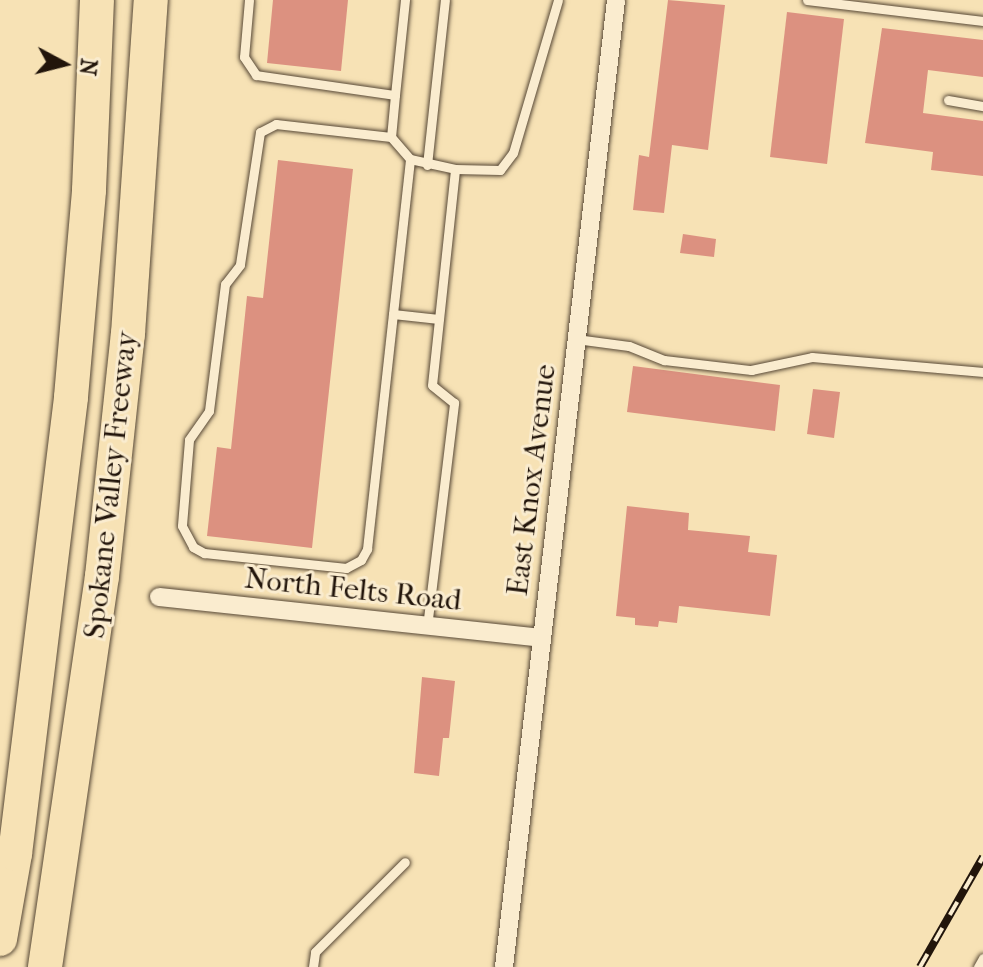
<!DOCTYPE html>
<style>
body{margin:0}
#map{position:relative;width:983px;height:967px;overflow:hidden;background:#f7e2b5;font-family:"IM FELL French Canon",serif}
div>[style]{position:absolute}
.building>*{inset:0;background:#dc9180}
.roads{filter:drop-shadow(0 0 2px #574836) drop-shadow(0 0 2px #574836)}
.service>*{height:9px;margin:-4.5px;padding:0 4.5px;transform-origin:4.5px;border-radius:4.5px;background:#faeccf}
.minor>*{height:18px;margin:-9px;padding:0 9px;transform-origin:9px;border-radius:9px;background:#faeccf}
.motorway>*{height:34px;margin:-17px;padding:0 17px;transform-origin:17px;border-radius:17px;background:#f7e2b5}
.rail>*{height:8px;margin-top:-4px;transform-origin:0;background:repeating-linear-gradient(90deg,#faeccf 0 15px,#22150b 0 30px);box-sizing:border-box;border-block:2px solid #22150b}
span{translate:-50% -50%;white-space:nowrap;text-align:center;line-height:1.15;-webkit-text-stroke:6px #faeccf;paint-order:stroke}
.street-label{font-size:30px;color:#22150b}
.north{position:absolute;left:24px;top:24px;width:80px;height:80px;-webkit-text-stroke:6px #faeccf;paint-order:stroke;rotate:97deg;font-size:22px;font-weight:700;line-height:32px;text-align:center;color:#22150b}
.north::after{content:'';display:block;margin:auto;width:28px;height:36px;background:#22150b;clip-path:polygon(50% 0,100% 100%,50% 72%,0 100%)}
</style>
<div id="map">
<div class="building">
<i style="clip-path:polygon(273px 0,348px 0,341px 71px,267px 63px)"></i>
<i style="clip-path:polygon(668px 0,725px 5px,708px 150px,672px 145px,664px 213px,633px 210px,639px 155px,649px 157px)"></i>
<i style="clip-path:polygon(787px 12px,844px 19px,827px 164px,770px 157px)"></i>
<i style="clip-path:polygon(882px 28px,983px 40px,983px 77px,928px 70px,923px 113px,983px 121px,983px 176px,931px 170px,933px 152px,865px 143px)"></i>
<i style="clip-path:polygon(278px 160px,353px 169px,312px 548px,207px 536px,217px 447px,231px 449px,247px 296px,263px 298px)"></i>
<i style="clip-path:polygon(683px 234px,716px 239px,714px 257px,680px 253px)"></i>
<i style="clip-path:polygon(633px 366px,780px 385px,775px 431px,627px 412px)"></i>
<i style="clip-path:polygon(813px 389px,840px 392px,834px 438px,807px 434px)"></i>
<i style="clip-path:polygon(627px 506px,689px 513px,688px 530px,750px 536px,748px 552px,777px 555px,770px 616px,679px 606px,677px 623px,659px 621px,658px 627px,635px 625px,635px 618px,616px 616px)"></i>
<i style="clip-path:polygon(422px 677px,455px 681px,449px 738px,443px 738px,439px 776px,414px 773px)"></i>
</div>
<div class="roads">
<div class="service">
<i style="left:249px;top:0;width:57px;rotate:95deg"></i>
<i style="left:244px;top:57px;width:22px;rotate:56deg"></i>
<i style="left:256px;top:75px;width:140px;rotate:8.2deg"></i>
<i style="left:395px;top:95px;width:96px;rotate:-84deg"></i>
<i style="left:807px;top:0;width:177px;rotate:6.8deg"></i>
<i style="left:395px;top:95px;width:42px;rotate:95.4deg"></i>
<i style="left:391px;top:137px;width:29px;rotate:49deg"></i>
<i style="left:410px;top:159px;width:46px;rotate:12.5deg"></i>
<i style="left:455px;top:169px;width:45px;rotate:1.3deg"></i>
<i style="left:500px;top:170px;width:21px;rotate:-53deg"></i>
<i style="left:513px;top:153px;width:159px;rotate:-73.6deg"></i>
<i style="left:948px;top:100px;width:36px;rotate:10deg"></i>
<i style="left:391px;top:137px;width:116px;rotate:-173.6deg"></i>
<i style="left:276px;top:124px;width:18px;rotate:153deg"></i>
<i style="left:260px;top:132px;width:134px;rotate:98.6deg"></i>
<i style="left:240px;top:265px;width:24px;rotate:128deg"></i>
<i style="left:225px;top:284px;width:128px;rotate:97.2deg"></i>
<i style="left:209px;top:411px;width:35px;rotate:125deg"></i>
<i style="left:189px;top:440px;width:86px;rotate:94.7deg"></i>
<i style="left:182px;top:526px;width:24px;rotate:62deg"></i>
<i style="left:193px;top:547px;width:13px;rotate:29deg"></i>
<i style="left:204px;top:553px;width:143px;rotate:6deg"></i>
<i style="left:346px;top:568px;width:17px;rotate:-28deg"></i>
<i style="left:361px;top:560px;width:13px;rotate:-61deg"></i>
<i style="left:367px;top:549px;width:392px;rotate:-83.7deg"></i>
<i style="left:427px;top:165px;width:166px;rotate:-83.8deg"></i>
<i style="left:393px;top:314px;width:46px;rotate:6.2deg"></i>
<i style="left:576px;top:339px;width:53px;rotate:7.5deg"></i>
<i style="left:629px;top:346px;width:38px;rotate:22deg"></i>
<i style="left:664px;top:360px;width:88px;rotate:6.6deg"></i>
<i style="left:751px;top:370px;width:62px;rotate:-12deg"></i>
<i style="left:812px;top:357px;width:172px;rotate:5deg"></i>
<i style="left:427px;top:627px;width:226px;rotate:-83.1deg"></i>
<i style="left:454px;top:403px;width:28px;rotate:-141deg"></i>
<i style="left:432px;top:385px;width:217px;rotate:-83.9deg"></i>
<i style="left:313px;top:967px;width:15px;rotate:-82deg"></i>
<i style="left:315px;top:952px;width:127px;rotate:-45deg"></i>
<i style="left:978px;top:967px;width:10px;rotate:-61deg"></i>
</div>
<div class="minor">
<i style="left:159px;top:597px;width:385px;rotate:6.1deg"></i>
<i style="left:504px;top:967px;width:973px;rotate:-83.39deg"></i>
</div>
<div class="motorway">
<i style="left:0;top:939px;width:86px;rotate:-80deg"></i>
<i style="left:15px;top:854px;width:460px;rotate:-83deg"></i>
<i style="left:71px;top:397px;width:208px;rotate:-85deg"></i>
<i style="left:89px;top:190px;width:190px;rotate:-87.6deg"></i>
<i style="left:45px;top:967px;width:395px;rotate:-81.7deg"></i>
<i style="left:102px;top:576px;width:243px;rotate:-83.9deg"></i>
<i style="left:128px;top:334px;width:335px;rotate:-86.1deg"></i>
</div>
</div>
<div class="rail">
<i style="left:920px;top:967px;width:127px;rotate:-60.2deg"></i>
</div>
<div class="street-label">
<span style="left:532px;top:480px;rotate:-83deg">East Knox Avenue</span>
<span style="left:111px;top:485px;rotate:-84deg">Spokane Valley Freeway</span>
<span style="left:353px;top:590px;rotate:6deg">North Felts Road</span>
</div>
<div class="north">N</div>
</div>
